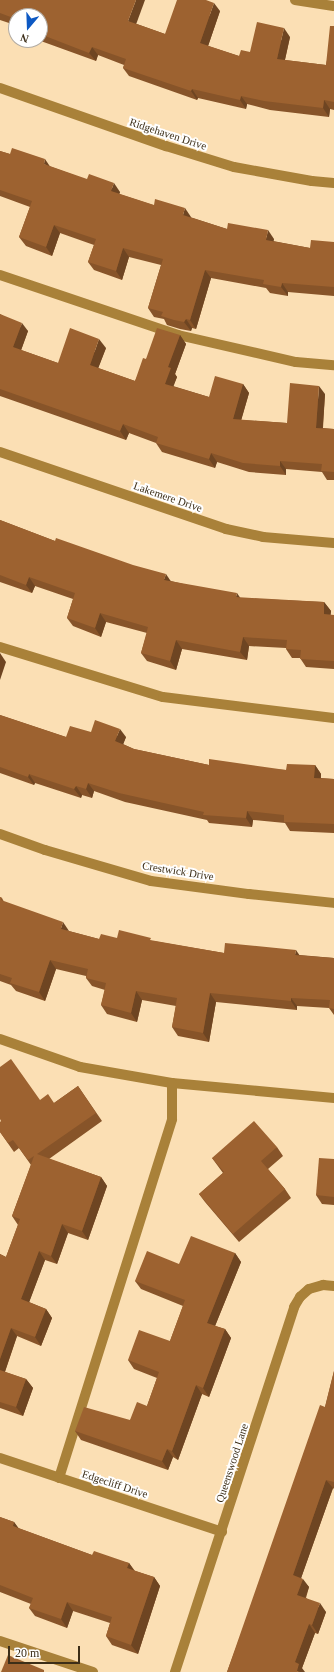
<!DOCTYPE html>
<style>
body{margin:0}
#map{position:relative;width:334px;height:1672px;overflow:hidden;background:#fbdfb4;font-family:"Times New Roman",serif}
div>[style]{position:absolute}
.minor>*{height:10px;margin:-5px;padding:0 5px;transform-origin:5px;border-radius:5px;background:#a98139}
.wall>*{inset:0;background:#875429}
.shaded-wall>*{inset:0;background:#6e4522}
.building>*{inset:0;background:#9d6230}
span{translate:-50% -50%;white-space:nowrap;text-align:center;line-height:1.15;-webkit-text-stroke:4px #fff;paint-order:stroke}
.street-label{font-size:11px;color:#3c2e18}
.north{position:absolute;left:8px;top:8px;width:40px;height:40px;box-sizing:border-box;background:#fff;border:1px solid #b1aba3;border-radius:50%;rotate:199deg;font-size:11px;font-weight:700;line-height:16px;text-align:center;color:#3c2e18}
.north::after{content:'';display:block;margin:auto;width:14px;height:18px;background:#0d59c3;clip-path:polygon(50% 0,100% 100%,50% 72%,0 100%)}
.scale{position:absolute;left:8px;top:1646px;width:72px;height:18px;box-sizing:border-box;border:2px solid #3c2e18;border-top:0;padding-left:5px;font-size:12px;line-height:14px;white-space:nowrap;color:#3c2e18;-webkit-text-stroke:3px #fff;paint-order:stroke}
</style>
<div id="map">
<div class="minor">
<i style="left:295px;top:0;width:39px;rotate:9deg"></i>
<i style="left:0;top:88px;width:176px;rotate:19.3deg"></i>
<i style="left:166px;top:146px;width:71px;rotate:17.2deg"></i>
<i style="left:234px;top:167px;width:79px;rotate:10.2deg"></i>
<i style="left:312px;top:181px;width:22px;rotate:5deg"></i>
<i style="left:0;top:275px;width:188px;rotate:18.6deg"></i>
<i style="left:178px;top:335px;width:121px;rotate:12.9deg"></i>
<i style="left:296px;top:362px;width:38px;rotate:5deg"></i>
<i style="left:0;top:452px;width:239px;rotate:18.8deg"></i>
<i style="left:226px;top:529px;width:38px;rotate:12deg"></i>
<i style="left:263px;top:537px;width:71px;rotate:4.8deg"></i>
<i style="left:0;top:647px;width:170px;rotate:17.1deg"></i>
<i style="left:163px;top:697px;width:172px;rotate:7deg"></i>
<i style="left:0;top:834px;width:48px;rotate:19.6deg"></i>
<i style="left:45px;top:850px;width:110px;rotate:16.3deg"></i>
<i style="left:151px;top:881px;width:99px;rotate:7.6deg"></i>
<i style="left:249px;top:894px;width:85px;rotate:6deg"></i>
<i style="left:0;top:1039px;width:85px;rotate:19.3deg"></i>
<i style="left:80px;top:1067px;width:93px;rotate:9.9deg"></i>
<i style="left:172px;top:1083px;width:163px;rotate:5.3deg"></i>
<i style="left:0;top:1458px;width:234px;rotate:18.4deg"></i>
<i style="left:59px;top:1478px;width:376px;rotate:-72.5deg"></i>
<i style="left:172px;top:1119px;width:36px;rotate:-90deg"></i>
<i style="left:0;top:1641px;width:98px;rotate:18.4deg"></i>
<i style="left:175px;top:1672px;width:384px;rotate:-71.9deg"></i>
<i style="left:294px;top:1307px;width:12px;rotate:-59deg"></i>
<i style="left:300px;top:1297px;width:12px;rotate:-42deg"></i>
<i style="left:309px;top:1289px;width:15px;rotate:-16deg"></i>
<i style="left:323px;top:1285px;width:11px;rotate:5deg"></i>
</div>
<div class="wall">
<i style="clip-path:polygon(0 0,137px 24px,165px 34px,220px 11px,208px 46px,239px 56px,290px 37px,285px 60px,326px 65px,334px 26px,334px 110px,330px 109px,329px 117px,270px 110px,247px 104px,246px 109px,198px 98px,197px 100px,129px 76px,123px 68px,124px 65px,98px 55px,96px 61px,38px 40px,40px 40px,40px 16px,16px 16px,16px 27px,15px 25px,0 20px)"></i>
<i style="clip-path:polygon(0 151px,49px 166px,120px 192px,119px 194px,227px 229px,274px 239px,273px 241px,310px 248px,334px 242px,334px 296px,288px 292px,288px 296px,270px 293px,266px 288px,211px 278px,196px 329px,192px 328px,191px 331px,180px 329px,167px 325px,164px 319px,154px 317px,148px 308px,161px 265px,129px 257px,122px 280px,94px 270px,88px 262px,94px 245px,60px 233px,52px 256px,26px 246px,19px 237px,30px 207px,0 196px)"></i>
<i style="clip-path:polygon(0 314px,28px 331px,21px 350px,58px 363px,106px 348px,98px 368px,135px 381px,146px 359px,180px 335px,186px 344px,175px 374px,177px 377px,173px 386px,209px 397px,243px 384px,249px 393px,241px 420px,287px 423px,325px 394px,323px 428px,334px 429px,334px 480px,327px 480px,322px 472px,286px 469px,286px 475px,249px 472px,217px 462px,215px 468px,162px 452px,156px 443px,129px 433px,126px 440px,0 396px)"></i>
<i style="clip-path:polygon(0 520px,55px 541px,171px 581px,240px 598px,324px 602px,331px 611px,330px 615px,334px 615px,334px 669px,306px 667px,300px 658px,292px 658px,286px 649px,286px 648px,249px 646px,247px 660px,182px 649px,176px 670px,147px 661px,141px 653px,147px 633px,106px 622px,101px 637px,73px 626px,67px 618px,73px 599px,35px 586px,32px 593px,0 582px)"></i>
<i style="clip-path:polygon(0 715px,66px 737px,91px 732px,126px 737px,123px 744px,134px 749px,209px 765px,286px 770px,315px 765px,321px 774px,321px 778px,334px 779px,334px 833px,290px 831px,285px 823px,253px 820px,252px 827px,209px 823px,207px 820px,125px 802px,94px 791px,92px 798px,82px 795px,81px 798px,35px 783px,34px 785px,0 773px)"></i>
<i style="clip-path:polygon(0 897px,2px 898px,4px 902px,69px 931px,99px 939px,117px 938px,153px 941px,224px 953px,300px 955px,334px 958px,334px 1015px,329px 1008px,297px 1006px,297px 1010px,216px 1002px,209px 1042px,178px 1036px,172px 1027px,176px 1006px,142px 1000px,137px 1022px,107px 1014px,101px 1005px,105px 990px,92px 986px,86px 978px,86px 976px,56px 969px,45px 1001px,16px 991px,11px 985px,0 981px)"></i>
<i style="clip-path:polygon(78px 1086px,102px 1121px,49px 1159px,101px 1177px,107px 1186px,88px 1240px,68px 1233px,57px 1264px,45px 1260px,29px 1302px,46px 1309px,52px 1318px,41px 1346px,17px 1336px,5px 1372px,26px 1379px,33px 1388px,23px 1416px,0 1408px,0 1254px,6px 1257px,18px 1225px,12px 1216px,31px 1165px,19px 1148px,14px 1152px,0 1132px,40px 1100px,54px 1103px)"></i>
<i style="clip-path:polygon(277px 1147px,283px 1156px,268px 1169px,285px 1189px,291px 1198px,239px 1242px,205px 1202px,199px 1194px,223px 1173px,212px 1158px)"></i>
<i style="clip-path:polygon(334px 1159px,334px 1205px,322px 1204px,316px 1195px)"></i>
<i style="clip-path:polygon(235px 1253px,241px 1262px,215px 1326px,225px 1329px,231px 1338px,209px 1397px,202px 1394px,178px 1460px,173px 1457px,168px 1470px,81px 1440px,75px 1431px,130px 1420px,147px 1406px,157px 1378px,134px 1369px,128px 1360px,170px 1341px,183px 1306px,141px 1289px,135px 1281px,179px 1264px)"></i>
<i style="clip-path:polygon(334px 1371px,334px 1489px,333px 1488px,301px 1578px,309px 1587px,306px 1598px,326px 1612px,318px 1634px,315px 1633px,302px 1668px,227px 1672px,325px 1407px)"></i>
<i style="clip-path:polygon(0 1517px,14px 1522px,18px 1528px,92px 1555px,129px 1563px,135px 1571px,154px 1577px,160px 1586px,138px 1654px,112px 1645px,106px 1636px,110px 1623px,73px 1611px,67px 1628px,35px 1616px,29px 1608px,31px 1604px,0 1592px)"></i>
</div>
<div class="shaded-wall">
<i style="clip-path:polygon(136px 0,145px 0,134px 30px,128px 21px)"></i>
<i style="clip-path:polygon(214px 3px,220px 11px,206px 52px,200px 43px)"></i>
<i style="clip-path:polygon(284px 28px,290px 37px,283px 68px,277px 59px)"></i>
<i style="clip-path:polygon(92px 47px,98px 55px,96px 61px,89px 53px)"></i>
<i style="clip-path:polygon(192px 89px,198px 98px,197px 100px,191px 91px)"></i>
<i style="clip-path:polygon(241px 96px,247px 104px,246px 109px,240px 100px)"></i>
<i style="clip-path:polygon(324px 100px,330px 109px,329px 117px,323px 108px)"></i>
<i style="clip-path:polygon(45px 159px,51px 168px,44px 164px)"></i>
<i style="clip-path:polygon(114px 183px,120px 192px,117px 200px,111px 191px)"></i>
<i style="clip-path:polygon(185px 208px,191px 217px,189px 224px,183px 215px)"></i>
<i style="clip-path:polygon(54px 225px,60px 233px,52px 256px,46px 247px)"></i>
<i style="clip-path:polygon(268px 230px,274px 239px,272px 249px,266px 240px)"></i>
<i style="clip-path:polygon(123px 248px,129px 257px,122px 280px,116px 271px)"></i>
<i style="clip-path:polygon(205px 270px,211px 278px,196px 329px,190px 320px)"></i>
<i style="clip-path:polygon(282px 283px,288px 292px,288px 296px,281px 287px)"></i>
<i style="clip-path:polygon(186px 319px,192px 328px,191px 331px,184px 322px)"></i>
<i style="clip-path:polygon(22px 323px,28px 331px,19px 356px,13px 347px)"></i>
<i style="clip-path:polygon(180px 335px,186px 344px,175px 374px,177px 377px,171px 393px,165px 384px,168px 367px)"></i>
<i style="clip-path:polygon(99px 339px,106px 348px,96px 374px,90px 365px)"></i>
<i style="clip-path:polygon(243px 384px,249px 393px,239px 428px,233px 419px)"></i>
<i style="clip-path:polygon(319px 386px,325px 394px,322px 437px,316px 428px)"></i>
<i style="clip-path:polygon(123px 424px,129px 433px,126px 440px,120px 431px)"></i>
<i style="clip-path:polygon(211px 453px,217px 462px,215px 468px,209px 459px)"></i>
<i style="clip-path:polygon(280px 461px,286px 469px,286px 475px,280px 466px)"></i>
<i style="clip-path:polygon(166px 574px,172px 583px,164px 580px)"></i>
<i style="clip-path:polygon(29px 577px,35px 586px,32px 593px,26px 585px)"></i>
<i style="clip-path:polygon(237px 593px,243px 602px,236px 597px)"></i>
<i style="clip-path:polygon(324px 602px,331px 611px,330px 623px,324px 614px)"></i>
<i style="clip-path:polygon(100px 613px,106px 622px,101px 637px,95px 628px)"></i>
<i style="clip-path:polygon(243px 637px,249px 646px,247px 660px,240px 652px)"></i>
<i style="clip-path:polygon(176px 640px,182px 649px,176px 670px,170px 661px)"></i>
<i style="clip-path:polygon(0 653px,6px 662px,0 680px)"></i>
<i style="clip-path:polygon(120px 729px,126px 737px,121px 750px,115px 741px)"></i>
<i style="clip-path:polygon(315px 765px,321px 774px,320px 786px,314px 778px)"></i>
<i style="clip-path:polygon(29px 774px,35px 783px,34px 785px,28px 777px)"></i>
<i style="clip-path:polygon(88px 783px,94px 791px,92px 798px,86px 789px)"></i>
<i style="clip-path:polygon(76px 786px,82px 795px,81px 798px,74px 789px)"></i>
<i style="clip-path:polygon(247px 811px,253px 820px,252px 827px,246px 818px)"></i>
<i style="clip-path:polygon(63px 922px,69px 931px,61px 929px)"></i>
<i style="clip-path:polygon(296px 950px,302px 959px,295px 955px)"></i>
<i style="clip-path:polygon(50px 960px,56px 969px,45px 1001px,39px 992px)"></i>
<i style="clip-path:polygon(136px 991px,142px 1000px,137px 1022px,131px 1013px)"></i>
<i style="clip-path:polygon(210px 993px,216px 1002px,209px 1042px,203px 1033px)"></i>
<i style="clip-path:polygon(291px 998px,297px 1006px,297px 1010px,291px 1001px)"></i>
<i style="clip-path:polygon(101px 1177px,107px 1186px,88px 1240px,82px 1231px)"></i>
<i style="clip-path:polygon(62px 1224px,68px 1233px,57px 1264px,51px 1256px)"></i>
<i style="clip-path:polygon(39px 1251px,45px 1260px,27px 1308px,21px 1299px)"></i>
<i style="clip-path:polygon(235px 1253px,241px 1262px,213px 1331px,207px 1323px)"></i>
<i style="clip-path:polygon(46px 1309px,52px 1318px,41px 1346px,35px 1337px)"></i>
<i style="clip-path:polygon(11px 1328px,17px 1336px,3px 1377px,0 1374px,0 1359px)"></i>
<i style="clip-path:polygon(225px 1329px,231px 1338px,209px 1397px,203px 1388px)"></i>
<i style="clip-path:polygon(26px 1379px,33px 1388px,23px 1416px,16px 1407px)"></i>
<i style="clip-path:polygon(196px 1385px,202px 1394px,178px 1460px,172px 1451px)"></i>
<i style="clip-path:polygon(167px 1449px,173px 1457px,168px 1470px,162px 1461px)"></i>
<i style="clip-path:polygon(326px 1480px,333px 1488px,299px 1584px,293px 1575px)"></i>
<i style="clip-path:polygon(14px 1522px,20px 1530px,13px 1526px)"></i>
<i style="clip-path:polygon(129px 1563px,135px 1572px,127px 1568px)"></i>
<i style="clip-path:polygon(154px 1577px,160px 1586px,138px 1654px,131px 1645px)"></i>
<i style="clip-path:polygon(303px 1579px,309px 1587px,303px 1604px,297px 1595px)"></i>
<i style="clip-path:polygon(67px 1602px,73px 1611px,67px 1628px,61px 1619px)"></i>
<i style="clip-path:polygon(320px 1603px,326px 1612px,318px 1634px,312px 1625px)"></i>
<i style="clip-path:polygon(309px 1624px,315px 1633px,302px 1668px,305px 1672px,298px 1672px,297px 1671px,295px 1662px)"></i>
</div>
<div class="building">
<i style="clip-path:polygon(0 0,136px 0,128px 21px,165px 34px,177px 0,206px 0,214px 3px,200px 43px,239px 56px,241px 50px,250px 52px,257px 22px,284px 28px,277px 59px,326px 65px,330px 26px,334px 26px,334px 102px,324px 100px,323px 108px,264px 101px,241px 96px,240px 100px,192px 89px,191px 91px,123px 68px,126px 59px,92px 47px,89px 53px,40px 34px,40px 16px,16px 16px,16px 19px,0 13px)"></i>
<i style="clip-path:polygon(12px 148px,45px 159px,44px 164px,87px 179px,89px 174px,114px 183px,111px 191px,154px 205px,155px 199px,185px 208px,183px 215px,227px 229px,228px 223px,268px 230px,266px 240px,310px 248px,311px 240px,334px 242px,334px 287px,282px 283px,281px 287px,263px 284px,264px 280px,205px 270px,190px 320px,186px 319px,184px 322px,174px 320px,161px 316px,163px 312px,148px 308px,163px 259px,123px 248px,116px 271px,88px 262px,96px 239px,54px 225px,46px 247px,19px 237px,32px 201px,0 190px,0 151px,10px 154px)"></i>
<i style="clip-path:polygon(0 314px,22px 323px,13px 347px,58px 363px,70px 328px,99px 339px,90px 365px,135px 381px,143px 358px,146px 359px,157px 328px,180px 335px,168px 367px,171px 368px,165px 384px,209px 397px,215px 376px,243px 384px,233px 419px,287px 423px,290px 383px,319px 386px,316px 428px,334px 429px,334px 472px,321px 471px,322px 464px,280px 461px,280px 466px,243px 463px,211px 453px,209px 459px,156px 443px,158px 437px,123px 424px,120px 431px,0 389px)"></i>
<i style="clip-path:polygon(0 520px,55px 541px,56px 538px,133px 565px,166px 574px,164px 580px,237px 593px,236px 597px,324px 602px,324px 614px,334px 615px,334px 661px,300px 659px,301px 650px,286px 649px,287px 640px,243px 637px,240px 652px,176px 640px,170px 661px,141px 653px,148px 627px,100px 613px,95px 628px,67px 618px,75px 593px,29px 577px,26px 585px,0 575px)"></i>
<i style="clip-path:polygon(0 715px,66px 737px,70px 726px,91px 732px,95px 720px,120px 729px,115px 741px,134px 749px,209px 765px,209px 759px,286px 770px,287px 764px,315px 765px,314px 778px,334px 779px,334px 824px,284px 822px,284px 815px,247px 811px,246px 818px,203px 815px,204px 812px,119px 793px,88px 783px,86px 789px,76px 786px,74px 789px,29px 774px,28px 777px,0 767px)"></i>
<i style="clip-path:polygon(0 897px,2px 898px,1px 900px,63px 922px,61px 929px,99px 939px,101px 934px,117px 938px,119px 930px,151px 938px,150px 940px,224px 953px,225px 943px,296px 950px,295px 955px,334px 958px,334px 1009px,329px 1008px,330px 1000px,291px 998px,291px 1001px,210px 993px,203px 1033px,172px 1027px,177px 998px,136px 991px,131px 1013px,101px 1005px,106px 983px,86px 978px,88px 969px,50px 960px,39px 992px,10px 983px,12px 978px,0 974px)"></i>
<i style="clip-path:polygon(11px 1059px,40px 1100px,48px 1094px,54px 1103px,78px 1086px,96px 1113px,37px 1154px,101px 1177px,82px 1231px,62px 1224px,51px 1256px,39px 1251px,21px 1299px,46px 1309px,35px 1337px,11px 1328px,0 1359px,0 1254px,6px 1257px,20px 1219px,12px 1216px,34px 1156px,28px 1160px,13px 1140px,8px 1143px,0 1132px,0 1122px,1px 1121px,0 1119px,0 1067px)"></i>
<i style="clip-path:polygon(254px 1121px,277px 1147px,261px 1161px,285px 1189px,233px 1234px,199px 1194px,224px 1172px,212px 1158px)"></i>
<i style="clip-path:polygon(319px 1158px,334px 1159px,334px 1197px,316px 1195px)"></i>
<i style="clip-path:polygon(191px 1236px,235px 1253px,207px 1323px,225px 1329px,203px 1388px,196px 1385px,172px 1451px,167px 1449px,162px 1461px,75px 1431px,84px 1407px,130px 1420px,137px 1402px,147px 1406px,159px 1372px,128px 1360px,139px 1330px,170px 1341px,185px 1300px,135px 1281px,147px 1251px,179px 1264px)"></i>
<i style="clip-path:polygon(0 1370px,26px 1379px,16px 1407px,0 1402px)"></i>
<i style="clip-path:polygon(334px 1371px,334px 1482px,326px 1480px,293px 1575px,303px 1579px,297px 1595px,320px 1603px,312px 1625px,309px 1624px,295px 1662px,299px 1664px,297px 1671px,300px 1672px,227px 1672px,320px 1405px,325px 1407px)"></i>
<i style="clip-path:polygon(0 1517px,14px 1522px,13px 1526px,92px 1555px,94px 1551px,129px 1563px,127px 1568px,154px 1577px,131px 1645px,106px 1636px,112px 1617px,67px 1602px,61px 1619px,29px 1608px,33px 1598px,0 1585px)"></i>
<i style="clip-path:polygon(8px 1655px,44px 1670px,44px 1672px,1px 1672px)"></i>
</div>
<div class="street-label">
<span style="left:168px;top:134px;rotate:18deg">Ridgehaven Drive</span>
<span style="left:168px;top:497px;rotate:19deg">Lakemere Drive</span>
<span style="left:178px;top:871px;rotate:9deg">Crestwick Drive</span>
<span style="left:232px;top:1463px;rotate:-72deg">Queenswood Lane</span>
<span style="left:115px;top:1484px;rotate:18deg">Edgecliff Drive</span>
</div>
<div class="north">N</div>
<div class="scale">20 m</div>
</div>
